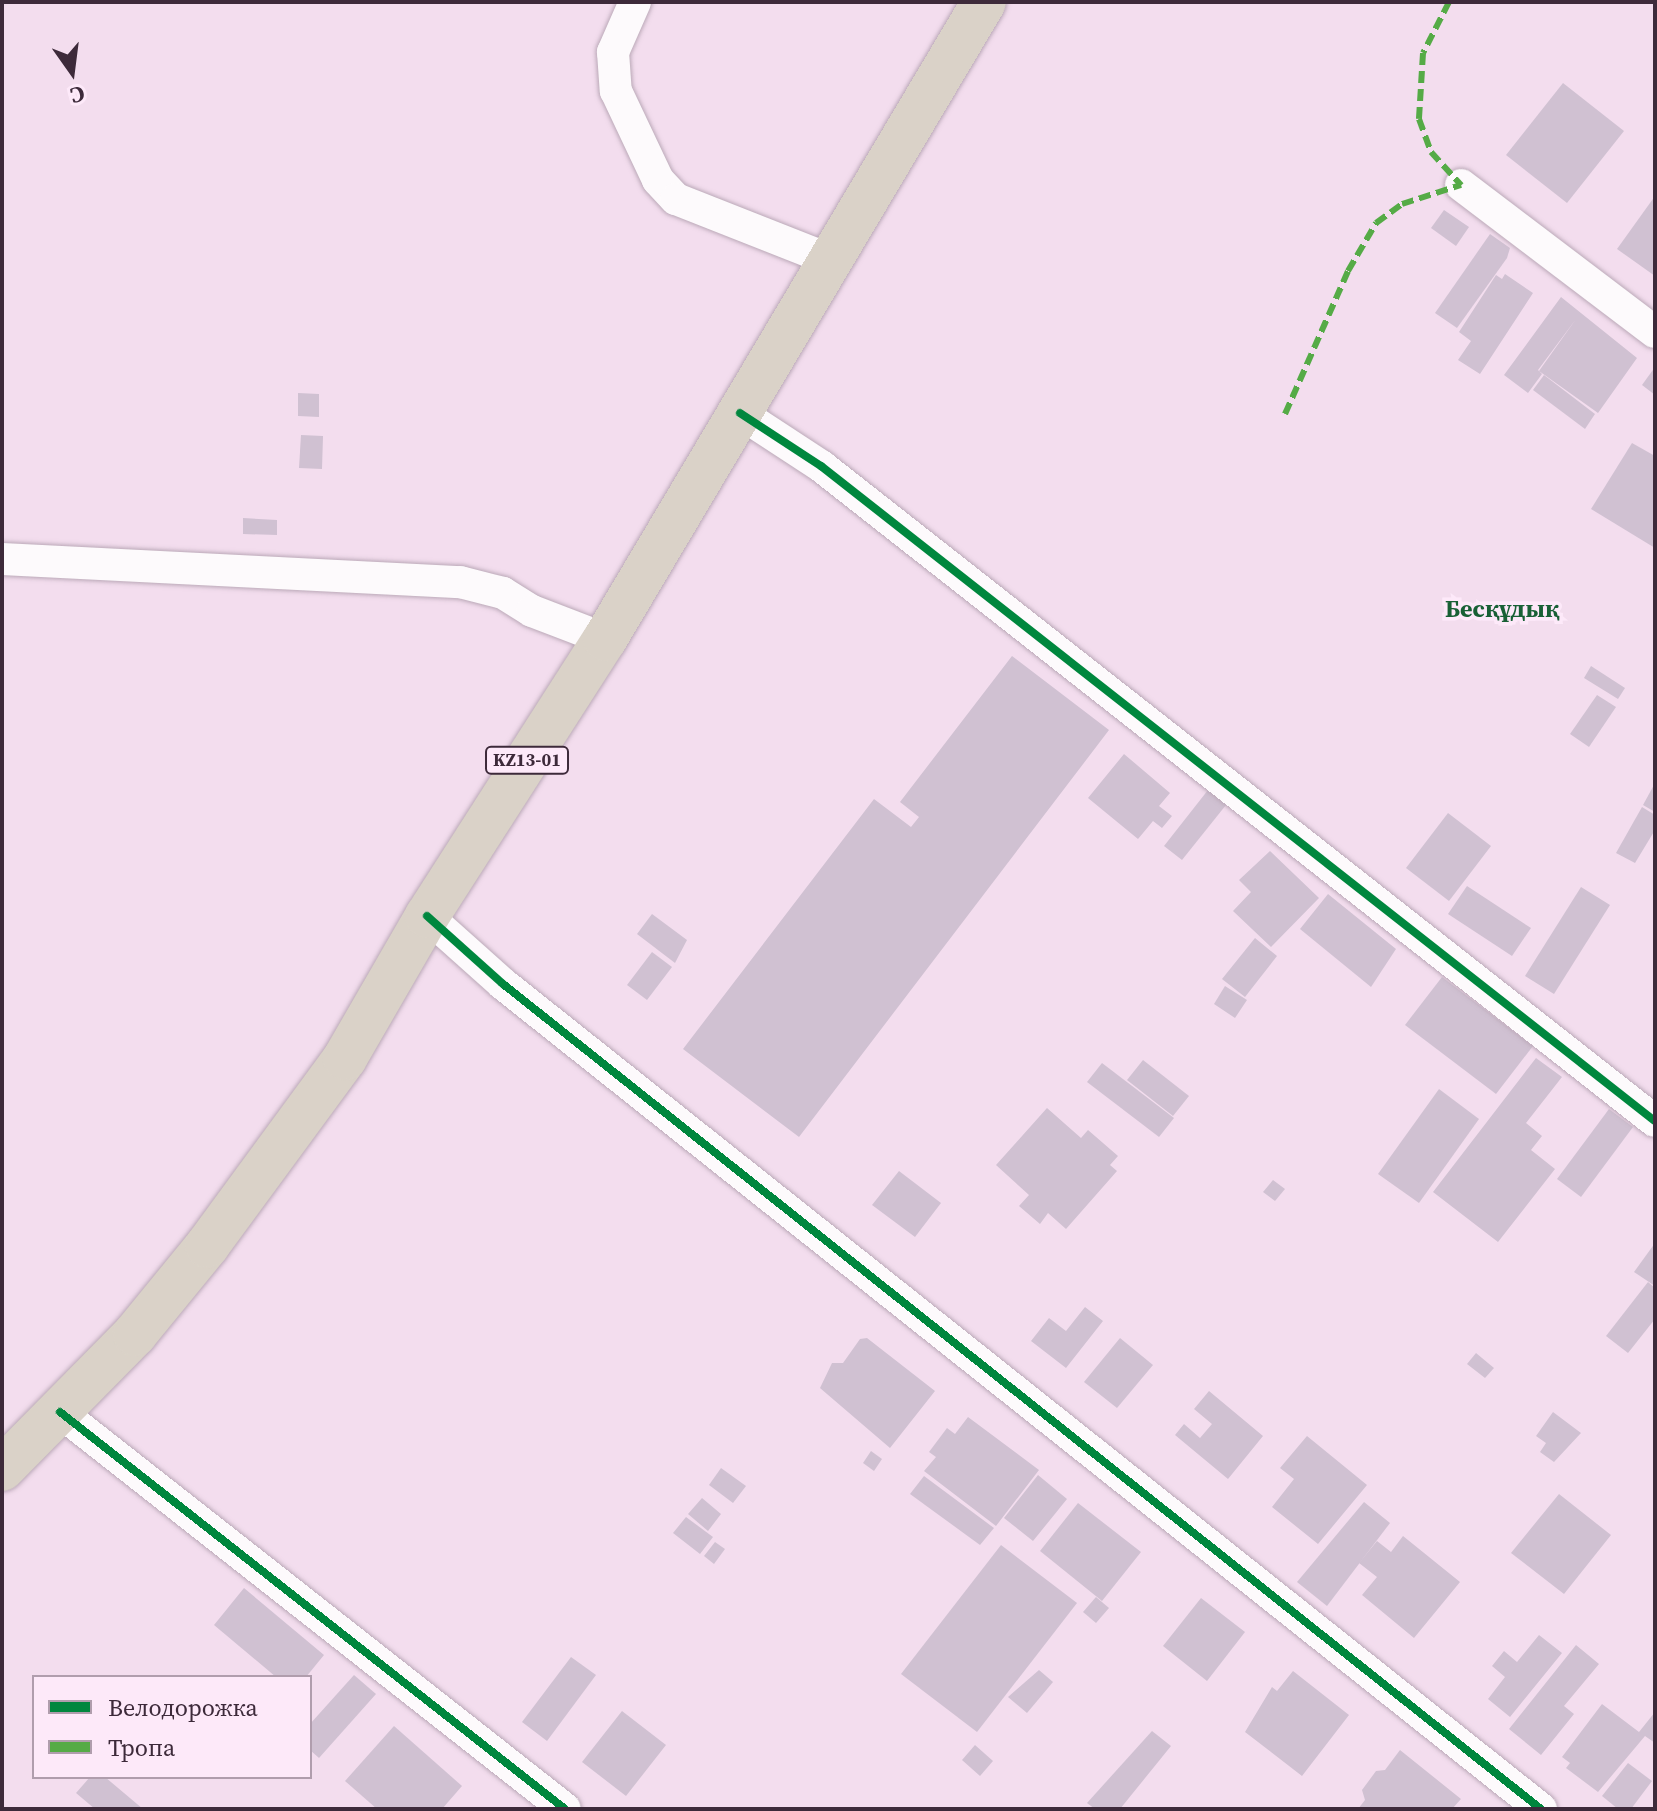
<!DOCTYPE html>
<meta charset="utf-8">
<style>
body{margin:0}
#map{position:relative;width:1657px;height:1811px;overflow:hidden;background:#f3ddee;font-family:"Source Serif 4",serif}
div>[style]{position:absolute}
.building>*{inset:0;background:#d0c1d2}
.roads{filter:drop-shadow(0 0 2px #bba9b8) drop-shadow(0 0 2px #bba9b8)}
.street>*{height:32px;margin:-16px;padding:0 16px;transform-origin:16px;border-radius:16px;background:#fdfafc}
.highway>*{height:44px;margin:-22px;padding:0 22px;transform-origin:22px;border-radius:22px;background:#dad2c8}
.quiet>*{height:6px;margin-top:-3px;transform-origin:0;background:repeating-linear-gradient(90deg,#55ab46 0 12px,transparent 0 18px)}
.cycleway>*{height:8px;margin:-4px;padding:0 4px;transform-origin:4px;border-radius:4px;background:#00873e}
span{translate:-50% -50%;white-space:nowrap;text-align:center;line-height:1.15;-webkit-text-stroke:7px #fde9f9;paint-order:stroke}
.shield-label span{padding:2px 6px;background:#fde9f9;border:2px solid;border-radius:6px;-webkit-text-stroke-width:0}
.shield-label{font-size:18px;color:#3d2a3a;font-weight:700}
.quarter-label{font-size:24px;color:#186035;font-weight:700}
.frame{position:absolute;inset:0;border:4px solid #3d2a3a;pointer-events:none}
.legend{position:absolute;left:32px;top:1675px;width:280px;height:104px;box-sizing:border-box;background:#fde9f9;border:2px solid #b09dad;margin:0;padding:10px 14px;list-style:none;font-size:24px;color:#3d2a3a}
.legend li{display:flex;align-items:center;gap:16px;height:40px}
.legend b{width:40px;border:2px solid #b09dad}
.north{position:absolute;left:32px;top:32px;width:80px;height:80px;-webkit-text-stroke:6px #fde9f9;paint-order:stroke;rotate:166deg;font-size:22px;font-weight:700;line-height:32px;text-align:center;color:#3d2a3a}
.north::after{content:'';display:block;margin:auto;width:28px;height:36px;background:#3d2a3a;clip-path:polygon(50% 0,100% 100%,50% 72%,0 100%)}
</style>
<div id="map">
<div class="building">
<i style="clip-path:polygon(1563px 83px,1624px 131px,1567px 203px,1506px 155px)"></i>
<i style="clip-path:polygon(1655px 196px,1655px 276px,1617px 249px)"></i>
<i style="clip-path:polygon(1444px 210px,1469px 227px,1456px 246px,1431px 228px)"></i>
<i style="clip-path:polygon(1490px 234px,1510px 248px,1507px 258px,1457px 328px,1435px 313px)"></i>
<i style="clip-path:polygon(1505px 274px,1533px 293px,1480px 374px,1458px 360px,1471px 341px,1459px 332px,1496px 275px,1502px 279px)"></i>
<i style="clip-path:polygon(1561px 297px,1637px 358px,1598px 413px,1539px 371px,1576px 319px,1538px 370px,1542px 374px,1528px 393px,1504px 375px)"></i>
<i style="clip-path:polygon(1655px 367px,1655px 395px,1642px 385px)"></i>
<i style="clip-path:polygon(1544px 375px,1595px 414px,1585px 429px,1533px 390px)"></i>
<i style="clip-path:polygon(298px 393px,319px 394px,319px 417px,298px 416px)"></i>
<i style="clip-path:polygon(301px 435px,323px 436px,322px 469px,299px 468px)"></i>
<i style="clip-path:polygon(1632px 443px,1655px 456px,1655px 548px,1591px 509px)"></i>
<i style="clip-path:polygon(243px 518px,277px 520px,277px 535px,243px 534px)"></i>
<i style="clip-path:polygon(1012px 656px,1109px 730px,799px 1137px,683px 1049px,874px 799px,911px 827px,919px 817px,900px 802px)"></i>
<i style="clip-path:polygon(1591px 666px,1625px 688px,1618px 699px,1584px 678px)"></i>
<i style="clip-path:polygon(1597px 695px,1616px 707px,1589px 747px,1570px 734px)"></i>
<i style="clip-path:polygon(1124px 754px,1170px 793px,1159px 806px,1172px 816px,1162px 828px,1153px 821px,1138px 839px,1088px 798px)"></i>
<i style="clip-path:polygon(1655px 783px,1655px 812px,1643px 805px)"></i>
<i style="clip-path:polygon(1208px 790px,1226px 805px,1182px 860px,1164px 846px)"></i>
<i style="clip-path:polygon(1642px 807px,1655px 815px,1655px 830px,1635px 863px,1616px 853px)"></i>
<i style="clip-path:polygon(1448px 813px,1491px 846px,1449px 901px,1406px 868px)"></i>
<i style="clip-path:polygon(1270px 851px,1319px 898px,1271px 947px,1233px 911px,1251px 892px,1239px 880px)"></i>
<i style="clip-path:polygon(1467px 886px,1531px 928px,1512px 956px,1448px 914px)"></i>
<i style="clip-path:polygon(1581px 887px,1610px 905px,1554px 994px,1525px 976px)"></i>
<i style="clip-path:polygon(1328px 894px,1396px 949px,1371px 987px,1300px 929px)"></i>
<i style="clip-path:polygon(652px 914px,687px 940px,675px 963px,637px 934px)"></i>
<i style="clip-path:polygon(1255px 938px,1277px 956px,1245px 997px,1222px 979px)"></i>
<i style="clip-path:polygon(652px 952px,672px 967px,647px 1000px,627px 985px)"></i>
<i style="clip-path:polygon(1442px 977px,1533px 1046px,1496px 1094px,1405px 1025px)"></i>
<i style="clip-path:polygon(1225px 986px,1247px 1000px,1235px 1018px,1214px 1004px)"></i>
<i style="clip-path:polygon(1536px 1058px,1562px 1077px,1526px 1123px,1542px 1136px,1531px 1150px,1555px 1169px,1498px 1242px,1433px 1192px)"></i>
<i style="clip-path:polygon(1143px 1060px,1189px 1096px,1173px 1116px,1127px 1080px)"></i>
<i style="clip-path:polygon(1102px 1063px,1174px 1118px,1159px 1137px,1087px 1082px)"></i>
<i style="clip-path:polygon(1439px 1089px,1479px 1119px,1419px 1203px,1378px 1174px)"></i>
<i style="clip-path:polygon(1047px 1108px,1081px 1138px,1088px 1130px,1118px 1156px,1110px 1165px,1117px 1171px,1066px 1229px,1048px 1213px,1040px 1224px,1019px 1206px,1029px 1195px,996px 1165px)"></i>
<i style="clip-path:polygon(1609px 1109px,1633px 1127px,1581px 1197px,1557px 1179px)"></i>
<i style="clip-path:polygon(899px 1171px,941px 1203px,915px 1237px,872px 1205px)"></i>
<i style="clip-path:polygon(1273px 1180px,1285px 1189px,1275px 1201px,1263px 1192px)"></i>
<i style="clip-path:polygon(1655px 1243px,1655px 1286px,1634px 1272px)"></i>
<i style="clip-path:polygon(1648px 1282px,1655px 1288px,1655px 1319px,1628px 1353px,1606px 1336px)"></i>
<i style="clip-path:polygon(1085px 1307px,1103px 1321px,1066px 1368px,1031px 1341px,1049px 1318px,1066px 1331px)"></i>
<i style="clip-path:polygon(867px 1338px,935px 1391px,890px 1448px,820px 1388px,832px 1363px,843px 1363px,860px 1339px)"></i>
<i style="clip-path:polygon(1120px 1338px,1153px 1365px,1117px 1408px,1084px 1382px)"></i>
<i style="clip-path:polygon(1476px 1353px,1494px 1368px,1485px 1378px,1467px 1364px)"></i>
<i style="clip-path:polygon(1209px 1391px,1263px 1436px,1228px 1479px,1175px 1435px,1184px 1424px,1200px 1438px,1212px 1424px,1194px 1409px)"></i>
<i style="clip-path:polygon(1553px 1412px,1581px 1433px,1554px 1462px,1540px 1452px,1546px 1443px,1536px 1436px)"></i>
<i style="clip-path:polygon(968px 1417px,1039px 1470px,996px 1526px,924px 1471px,936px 1457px,929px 1452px,947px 1428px,955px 1434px)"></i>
<i style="clip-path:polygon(1307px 1436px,1367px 1485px,1318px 1544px,1272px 1507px,1294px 1479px,1280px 1468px)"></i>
<i style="clip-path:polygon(871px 1451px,882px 1459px,874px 1471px,863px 1463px)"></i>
<i style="clip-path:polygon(721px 1468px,746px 1486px,733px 1503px,709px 1485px)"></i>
<i style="clip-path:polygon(1038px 1475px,1067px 1499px,1033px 1541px,1004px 1518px)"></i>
<i style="clip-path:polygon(924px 1476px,994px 1528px,980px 1545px,910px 1494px)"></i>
<i style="clip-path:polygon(1559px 1494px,1611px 1535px,1564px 1594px,1511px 1553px)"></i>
<i style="clip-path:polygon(702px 1498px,721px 1514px,708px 1531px,688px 1514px)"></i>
<i style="clip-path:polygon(1364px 1502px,1390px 1523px,1327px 1606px,1297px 1582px)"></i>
<i style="clip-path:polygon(1078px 1503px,1141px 1552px,1102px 1601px,1040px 1551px)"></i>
<i style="clip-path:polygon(686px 1517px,713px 1537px,700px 1554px,673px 1533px)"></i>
<i style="clip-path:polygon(1403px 1536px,1460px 1582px,1414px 1638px,1362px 1595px,1377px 1577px,1359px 1563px,1377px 1541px,1391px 1552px)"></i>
<i style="clip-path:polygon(715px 1542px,725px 1549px,714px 1564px,704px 1556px)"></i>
<i style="clip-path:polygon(1001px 1545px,1077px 1603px,977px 1732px,901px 1674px)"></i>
<i style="clip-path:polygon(244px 1588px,324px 1655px,306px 1677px,276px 1677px,214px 1625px)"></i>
<i style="clip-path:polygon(1096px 1597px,1109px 1608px,1096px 1623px,1083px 1612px)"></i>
<i style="clip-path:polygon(1201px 1598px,1245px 1632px,1207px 1681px,1163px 1646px)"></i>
<i style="clip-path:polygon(1539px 1635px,1562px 1653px,1510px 1717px,1488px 1699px,1505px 1677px,1492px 1666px,1504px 1651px,1517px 1662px)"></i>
<i style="clip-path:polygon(1576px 1645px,1599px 1664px,1564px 1706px,1574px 1714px,1541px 1755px,1509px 1729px)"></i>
<i style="clip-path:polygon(571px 1657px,596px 1675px,547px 1741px,522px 1722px)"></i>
<i style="clip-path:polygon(1039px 1670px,1053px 1682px,1027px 1713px,1008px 1697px)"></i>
<i style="clip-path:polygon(1293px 1671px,1349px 1715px,1302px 1776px,1245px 1732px,1272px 1687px,1277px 1691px)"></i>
<i style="clip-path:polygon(354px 1675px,376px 1694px,319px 1758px,310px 1750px,310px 1724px)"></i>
<i style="clip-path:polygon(1602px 1704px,1639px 1732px,1655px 1712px,1655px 1743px,1645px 1736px,1598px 1792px,1566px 1768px,1570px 1763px,1562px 1757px)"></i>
<i style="clip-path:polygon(622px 1711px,666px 1745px,626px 1796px,582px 1762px)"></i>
<i style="clip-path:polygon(394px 1726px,462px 1786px,442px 1809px,377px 1809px,345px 1781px)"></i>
<i style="clip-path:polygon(1152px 1731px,1171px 1746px,1120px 1809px,1095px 1809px,1087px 1803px)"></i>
<i style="clip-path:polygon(975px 1745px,993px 1761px,980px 1776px,962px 1760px)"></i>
<i style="clip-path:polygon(1400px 1750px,1461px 1799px,1452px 1809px,1358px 1809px,1365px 1800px,1362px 1790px,1376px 1771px,1385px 1770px)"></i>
<i style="clip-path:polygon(1628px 1763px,1652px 1781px,1631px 1809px,1618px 1809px,1602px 1796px)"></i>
<i style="clip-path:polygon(90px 1777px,105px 1777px,143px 1809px,95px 1809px,76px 1793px)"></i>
</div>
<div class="roads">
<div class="street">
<i style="left:635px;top:2px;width:55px;rotate:113.7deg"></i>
<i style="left:613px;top:52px;width:39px;rotate:86deg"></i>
<i style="left:616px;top:91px;width:98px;rotate:64.7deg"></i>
<i style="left:658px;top:180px;width:26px;rotate:47deg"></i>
<i style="left:676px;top:199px;width:167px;rotate:21.5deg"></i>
<i style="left:1461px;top:185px;width:243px;rotate:37.2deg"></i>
<i style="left:740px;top:413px;width:97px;rotate:33.2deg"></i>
<i style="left:821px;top:466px;width:1060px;rotate:38.15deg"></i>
<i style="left:2px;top:559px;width:459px;rotate:2.9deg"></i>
<i style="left:460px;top:582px;width:44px;rotate:14.3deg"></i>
<i style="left:503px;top:593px;width:34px;rotate:32deg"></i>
<i style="left:532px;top:611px;width:78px;rotate:21deg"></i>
<i style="left:427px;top:916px;width:102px;rotate:41.8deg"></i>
<i style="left:503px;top:984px;width:1326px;rotate:38.48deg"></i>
<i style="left:60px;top:1412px;width:642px;rotate:38.17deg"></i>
</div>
<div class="highway">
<i style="left:2px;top:1469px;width:190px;rotate:-45.4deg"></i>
<i style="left:135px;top:1334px;width:114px;rotate:-50.7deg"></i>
<i style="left:207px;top:1246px;width:233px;rotate:-53.7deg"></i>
<i style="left:345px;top:1058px;width:164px;rotate:-60deg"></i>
<i style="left:427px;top:916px;width:329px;rotate:-57.3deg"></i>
<i style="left:605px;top:639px;width:741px;rotate:-59.25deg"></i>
</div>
</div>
<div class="quiet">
<i style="left:1449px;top:2px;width:57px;rotate:117deg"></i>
<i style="left:1423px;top:53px;width:66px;rotate:93.5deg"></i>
<i style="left:1419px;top:119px;width:35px;rotate:70deg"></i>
<i style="left:1431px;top:152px;width:45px;rotate:47.7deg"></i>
<i style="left:1285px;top:414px;width:156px;rotate:-66.2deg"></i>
<i style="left:1348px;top:271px;width:56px;rotate:-59.7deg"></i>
<i style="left:1376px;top:223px;width:32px;rotate:-36deg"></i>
<i style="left:1402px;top:204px;width:62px;rotate:-17.9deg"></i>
</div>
<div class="cycleway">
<i style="left:740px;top:413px;width:97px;rotate:33.2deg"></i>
<i style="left:821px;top:466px;width:1060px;rotate:38.15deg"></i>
<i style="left:427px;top:916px;width:102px;rotate:41.8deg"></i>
<i style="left:503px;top:984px;width:1326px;rotate:38.48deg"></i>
<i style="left:60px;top:1412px;width:642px;rotate:38.17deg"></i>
</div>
<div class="shield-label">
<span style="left:527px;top:760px">KZ13-01</span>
</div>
<div class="quarter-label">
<span style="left:1502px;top:609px">Бесқұдық</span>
</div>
<div class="frame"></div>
<ul class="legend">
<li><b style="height:10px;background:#00873e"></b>Велодорожка</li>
<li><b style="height:10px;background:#55ab46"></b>Тропа</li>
</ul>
<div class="north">С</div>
</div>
